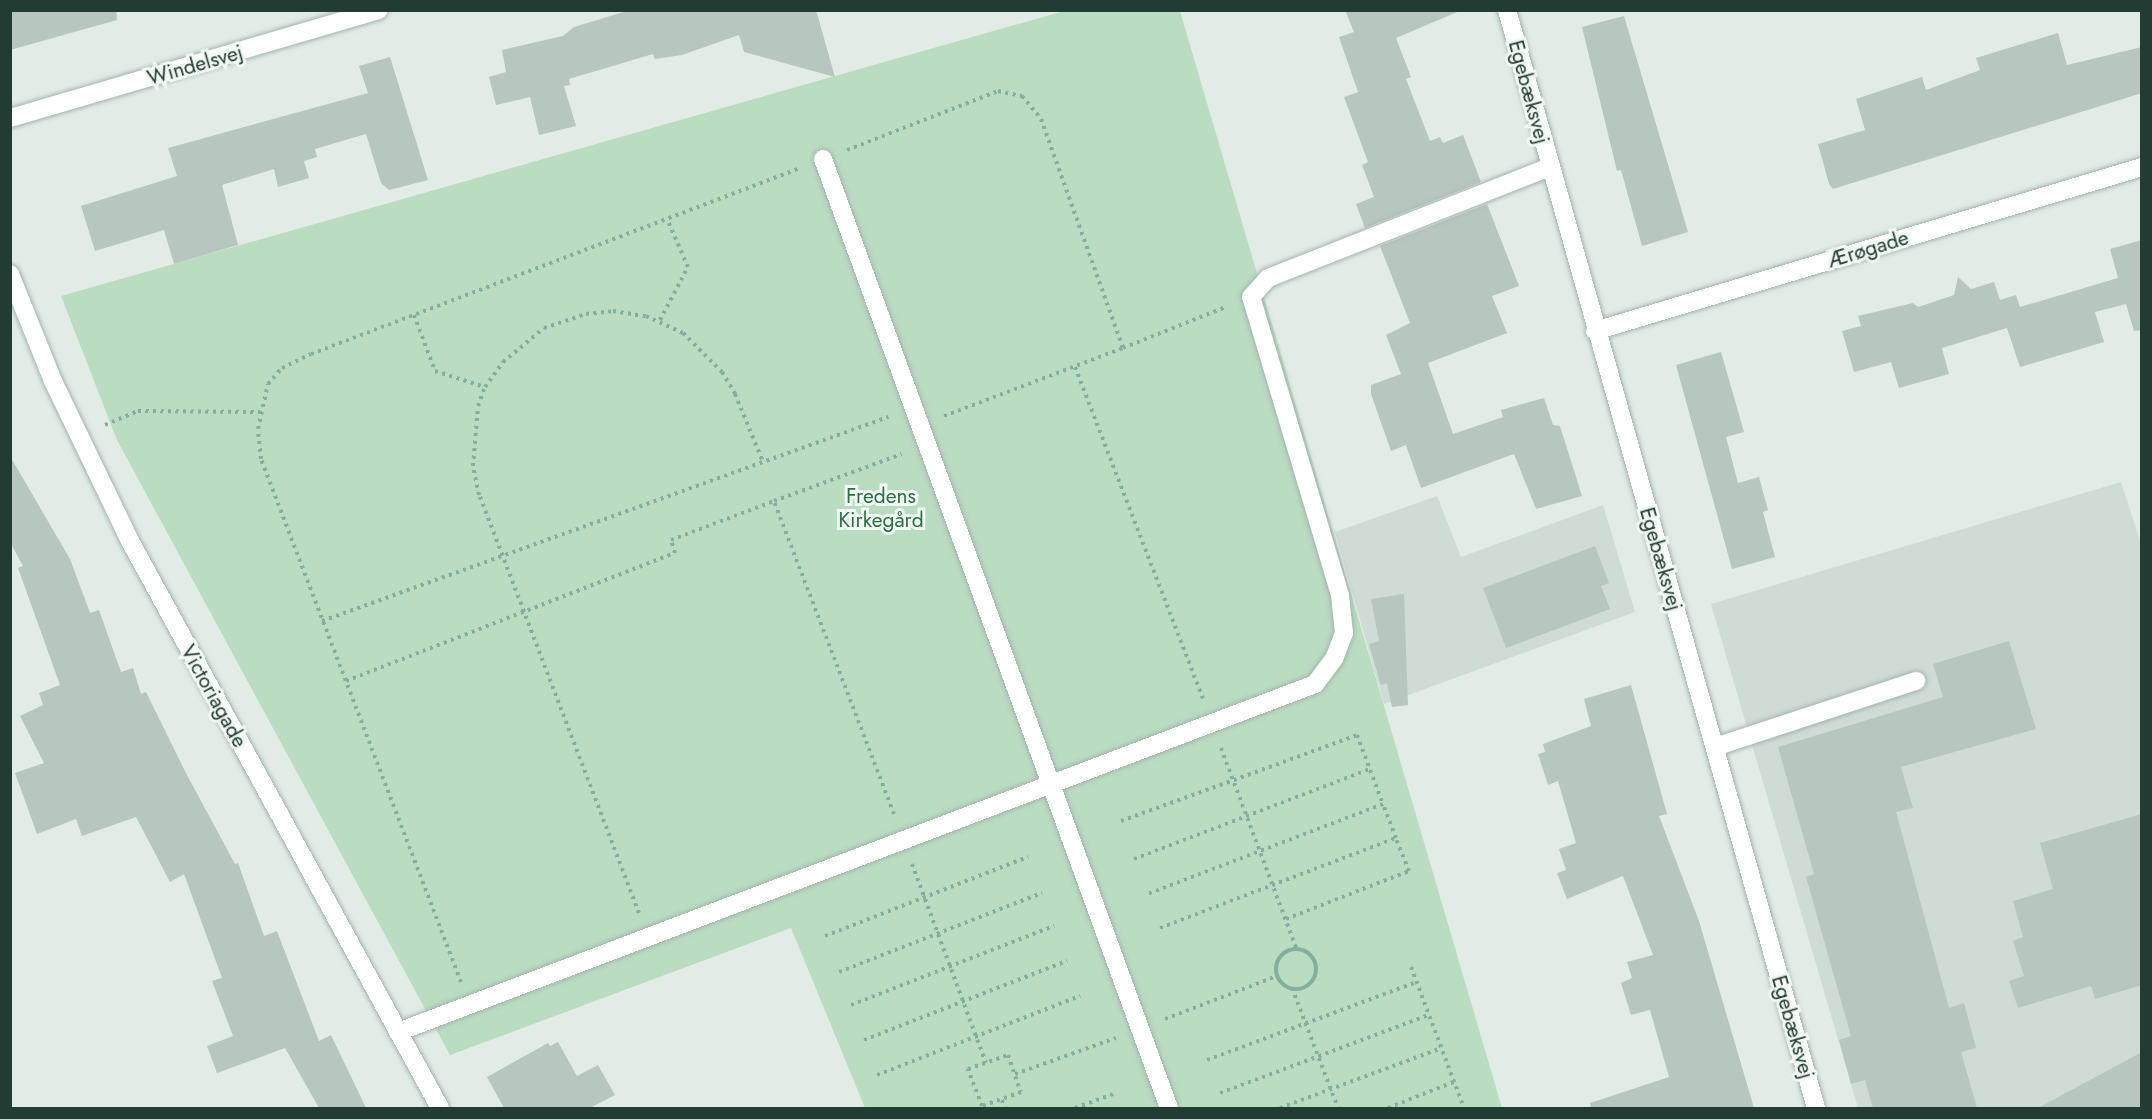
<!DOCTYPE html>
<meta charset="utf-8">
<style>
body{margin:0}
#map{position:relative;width:2152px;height:1119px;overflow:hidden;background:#e1ece6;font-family:Jost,sans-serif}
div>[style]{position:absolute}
.built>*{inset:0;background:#cfdbd5}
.green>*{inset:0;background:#badcc1}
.building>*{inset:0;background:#b7c6bf}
.path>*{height:4px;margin-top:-2px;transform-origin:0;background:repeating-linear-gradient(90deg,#82af9e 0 3px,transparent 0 7.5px)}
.path>.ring{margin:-2px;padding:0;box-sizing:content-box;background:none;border:4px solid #82af9e;border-radius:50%}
.roads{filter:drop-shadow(0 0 2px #a4b4ad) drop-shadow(0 0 2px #a4b4ad)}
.lane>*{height:18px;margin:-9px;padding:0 9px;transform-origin:9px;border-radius:9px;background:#fff}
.street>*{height:18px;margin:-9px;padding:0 9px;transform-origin:9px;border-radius:9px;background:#fff}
.secondary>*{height:18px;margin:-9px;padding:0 9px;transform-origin:9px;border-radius:9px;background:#fff}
span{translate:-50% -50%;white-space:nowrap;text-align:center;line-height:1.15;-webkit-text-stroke:6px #f2f8f4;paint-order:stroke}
.street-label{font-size:21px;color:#223c33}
.park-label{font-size:21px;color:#2c7243}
.frame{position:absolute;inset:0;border:12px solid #223c33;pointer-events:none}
</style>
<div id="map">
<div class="built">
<i style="clip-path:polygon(2121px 482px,2142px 547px,2141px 1108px,1858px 1108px,1711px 604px)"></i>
<i style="clip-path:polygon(1437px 496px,1461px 557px,1603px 505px,1635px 612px,1384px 704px,1335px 532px)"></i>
</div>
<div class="green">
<i style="clip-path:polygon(1064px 11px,1180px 11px,1502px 1108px,865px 1108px,791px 928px,450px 1055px,117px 440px,61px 296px)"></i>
</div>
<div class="building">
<i style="clip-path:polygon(10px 10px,116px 10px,117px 20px,10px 50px)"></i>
<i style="clip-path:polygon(630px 10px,816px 10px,835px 77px,744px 52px,739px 35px,682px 55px,655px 59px,653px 54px,569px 79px,570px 85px,564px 86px,576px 126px,539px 135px,530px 97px,496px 105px,489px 77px,506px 72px,502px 50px,563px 36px,574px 27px)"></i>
<i style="clip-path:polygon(1345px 10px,1462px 10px,1396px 38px,1411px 77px,1406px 79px,1430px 141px,1440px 137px,1443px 143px,1463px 135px,1481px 182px,1365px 228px,1356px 204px,1374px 197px,1362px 165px,1368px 162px,1344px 97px,1358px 92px,1339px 37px,1354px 32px)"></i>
<i style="clip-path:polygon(1624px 16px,1688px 232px,1642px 246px,1621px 170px,1617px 171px,1582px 27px)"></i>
<i style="clip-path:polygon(2058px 33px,2067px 65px,2142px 47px,2142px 93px,1833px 189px,1829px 184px,1818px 144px,1865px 130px,1856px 99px,1922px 77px,1926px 90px,1980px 70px,1976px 58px)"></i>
<i style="clip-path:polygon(390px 57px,428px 180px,389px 190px,381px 183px,366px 134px,315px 149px,317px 157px,304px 161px,309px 178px,278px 187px,274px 169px,222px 185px,238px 245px,174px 264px,164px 230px,95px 251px,81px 206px,177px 176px,168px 148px,368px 93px,359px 66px)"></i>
<i style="clip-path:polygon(1487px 204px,1519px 286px,1492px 296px,1507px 333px,1428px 363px,1453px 434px,1503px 417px,1501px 410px,1544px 398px,1553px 425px,1560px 426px,1582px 496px,1536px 509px,1514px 454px,1421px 488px,1406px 445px,1391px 451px,1371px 394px,1371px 385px,1401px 374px,1386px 335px,1410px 323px,1380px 246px)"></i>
<i style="clip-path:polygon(2142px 240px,2142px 330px,2134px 331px,2126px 304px,2095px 312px,2104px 342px,2020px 367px,2007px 328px,1942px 348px,1949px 374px,1899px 388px,1891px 362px,1854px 372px,1842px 331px,1861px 326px,1858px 316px,1913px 303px,1918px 307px,1954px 295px,1958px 277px,1971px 289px,1994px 282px,2000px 300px,2016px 295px,2020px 307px,2118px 278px,2110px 249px)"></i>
<i style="clip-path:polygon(1721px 352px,1744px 432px,1726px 437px,1738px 483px,1759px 477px,1768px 510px,1763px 512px,1775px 557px,1732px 569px,1676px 365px)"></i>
<i style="clip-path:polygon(10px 456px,70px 559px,90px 613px,99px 610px,121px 672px,133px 668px,141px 694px,146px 692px,187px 775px,235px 864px,238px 863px,264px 936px,277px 931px,319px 1041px,331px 1035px,366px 1108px,319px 1108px,285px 1048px,217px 1073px,207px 1046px,233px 1036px,212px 981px,222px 978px,184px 874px,170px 882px,136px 817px,82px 836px,76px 819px,37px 834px,15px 773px,44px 763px,20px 716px,43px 705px,39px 693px,60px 685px,18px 568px,23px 566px,10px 542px)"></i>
<i style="clip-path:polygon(1595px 546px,1609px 583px,1601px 586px,1610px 609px,1506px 648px,1483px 588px)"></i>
<i style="clip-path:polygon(1404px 594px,1408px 705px,1392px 707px,1387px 683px,1381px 685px,1369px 644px,1379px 641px,1371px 599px)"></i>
<i style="clip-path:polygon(2009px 641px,2036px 729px,1901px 767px,1913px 808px,1896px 812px,1949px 1008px,1964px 1003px,1976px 1048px,1961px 1052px,1977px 1108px,1873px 1108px,1865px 1080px,1851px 1084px,1839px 1040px,1851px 1036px,1806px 877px,1814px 874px,1778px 747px,1943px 697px,1933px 664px)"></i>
<i style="clip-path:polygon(1631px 685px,1667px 814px,1659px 816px,1699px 921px,1754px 1108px,1591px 1108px,1590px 1103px,1669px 1077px,1650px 1010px,1631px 1015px,1621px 983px,1632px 978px,1627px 962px,1653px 955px,1623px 876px,1567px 899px,1557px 873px,1566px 870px,1559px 849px,1576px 843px,1558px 781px,1548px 785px,1538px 754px,1545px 752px,1543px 744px,1591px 726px,1584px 699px)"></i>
<i style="clip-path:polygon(2142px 814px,2142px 985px,2095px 999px,2091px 986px,2018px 1008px,2009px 981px,2024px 976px,2013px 941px,2023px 937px,2013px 901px,2053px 889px,2040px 843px)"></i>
<i style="clip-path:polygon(558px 1042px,577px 1076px,598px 1065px,615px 1095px,590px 1108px,504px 1108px,487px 1077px,548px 1043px,550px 1046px)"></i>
<i style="clip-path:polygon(2142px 1052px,2142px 1108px,2038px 1108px)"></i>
</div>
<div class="path">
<i style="left:847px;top:150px;width:162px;rotate:-21.3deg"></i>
<i style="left:998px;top:91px;width:25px;rotate:12deg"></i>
<i style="left:1022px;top:96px;width:30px;rotate:50deg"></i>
<i style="left:1041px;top:119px;width:243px;rotate:70.3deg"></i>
<i style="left:1123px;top:348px;width:111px;rotate:-21.7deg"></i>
<i style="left:414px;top:315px;width:60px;rotate:69.4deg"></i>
<i style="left:435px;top:371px;width:52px;rotate:17.7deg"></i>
<i style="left:660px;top:320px;width:60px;rotate:-62.2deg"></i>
<i style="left:688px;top:267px;width:52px;rotate:-113.6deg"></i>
<i style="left:1075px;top:367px;width:356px;rotate:68.9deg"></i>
<i style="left:944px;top:416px;width:191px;rotate:-20.8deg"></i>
<i style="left:105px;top:425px;width:36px;rotate:-23deg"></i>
<i style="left:138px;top:411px;width:122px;rotate:0.5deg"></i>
<i style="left:322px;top:621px;width:602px;rotate:-19.82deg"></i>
<i style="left:346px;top:681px;width:353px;rotate:-21.3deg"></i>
<i style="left:675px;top:553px;width:14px;rotate:-107deg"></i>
<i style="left:671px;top:540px;width:110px;rotate:-20.7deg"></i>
<i style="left:1221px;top:748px;width:214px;rotate:69.4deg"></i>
<i style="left:894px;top:814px;width:335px;rotate:-111deg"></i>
<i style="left:774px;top:501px;width:136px;rotate:-20.2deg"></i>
<i style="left:1121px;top:821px;width:251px;rotate:-20deg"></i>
<i style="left:1357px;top:735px;width:74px;rotate:69.4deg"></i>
<i style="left:1383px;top:804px;width:253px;rotate:159.1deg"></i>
<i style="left:1134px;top:859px;width:253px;rotate:-20.9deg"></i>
<i style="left:912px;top:864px;width:212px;rotate:69.6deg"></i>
<i style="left:639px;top:913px;width:448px;rotate:-110.9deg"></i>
<i style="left:479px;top:495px;width:30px;rotate:-102deg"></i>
<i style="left:473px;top:466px;width:60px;rotate:-85.2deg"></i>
<i style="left:478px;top:406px;width:20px;rotate:-70deg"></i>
<i style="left:485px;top:387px;width:31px;rotate:-54deg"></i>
<i style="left:503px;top:362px;width:53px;rotate:-39.7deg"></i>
<i style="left:544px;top:328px;width:44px;rotate:-18.4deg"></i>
<i style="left:586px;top:314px;width:27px;rotate:-6deg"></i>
<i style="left:613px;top:311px;width:33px;rotate:9deg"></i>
<i style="left:646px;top:316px;width:41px;rotate:24.7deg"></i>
<i style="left:683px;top:333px;width:55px;rotate:45deg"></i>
<i style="left:722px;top:372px;width:26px;rotate:59deg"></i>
<i style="left:735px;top:394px;width:74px;rotate:67.6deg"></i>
<i style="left:1286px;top:919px;width:132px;rotate:-21.3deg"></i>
<i style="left:1409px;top:871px;width:35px;rotate:-112deg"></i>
<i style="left:1160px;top:928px;width:253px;rotate:-20.9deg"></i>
<i style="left:1396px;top:838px;width:36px;rotate:-111deg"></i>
<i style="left:825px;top:936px;width:218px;rotate:-21.3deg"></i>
<i class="ring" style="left:1276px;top:949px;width:36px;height:36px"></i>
<i style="left:1411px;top:967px;width:151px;rotate:69.4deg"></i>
<i style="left:839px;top:972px;width:218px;rotate:-21.3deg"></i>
<i style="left:461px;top:982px;width:560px;rotate:-110.93deg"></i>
<i style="left:261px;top:459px;width:30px;rotate:-96deg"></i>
<i style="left:258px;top:429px;width:46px;rotate:-77.5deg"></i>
<i style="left:268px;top:384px;width:21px;rotate:-49deg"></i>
<i style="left:282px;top:368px;width:32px;rotate:-26deg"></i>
<i style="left:311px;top:354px;width:521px;rotate:-20.8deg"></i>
<i style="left:1292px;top:988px;width:129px;rotate:69deg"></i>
<i style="left:851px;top:1005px;width:218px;rotate:-21.3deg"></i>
<i style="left:1165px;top:1019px;width:120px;rotate:-21deg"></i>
<i style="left:864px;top:1040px;width:218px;rotate:-21.3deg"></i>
<i style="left:1008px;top:1055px;width:39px;rotate:71deg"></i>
<i style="left:1021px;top:1092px;width:41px;rotate:160.3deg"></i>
<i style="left:982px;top:1106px;width:40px;rotate:-111deg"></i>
<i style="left:968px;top:1069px;width:42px;rotate:-19.3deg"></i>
<i style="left:1207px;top:1060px;width:224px;rotate:-20.4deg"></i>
<i style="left:1015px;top:1074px;width:107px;rotate:-19.6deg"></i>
<i style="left:877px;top:1075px;width:218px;rotate:-21.3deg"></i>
<i style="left:1220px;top:1093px;width:223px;rotate:-20.5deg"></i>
<i style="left:1002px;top:1100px;width:9px;rotate:69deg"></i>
<i style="left:1075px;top:1108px;width:44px;rotate:-20.1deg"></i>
<i style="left:1280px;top:1108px;width:172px;rotate:-20.4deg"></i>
<i style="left:1388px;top:1108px;width:71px;rotate:-21.5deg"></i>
</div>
<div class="roads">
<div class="lane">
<i style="left:823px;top:159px;width:1010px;rotate:69.97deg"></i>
<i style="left:1715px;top:747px;width:212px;rotate:-18.2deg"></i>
<i style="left:398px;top:1032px;width:981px;rotate:-20.78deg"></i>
<i style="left:1315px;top:684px;width:31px;rotate:-53deg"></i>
<i style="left:1334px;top:659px;width:28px;rotate:-69deg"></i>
<i style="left:1344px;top:633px;width:38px;rotate:-96deg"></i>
<i style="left:1340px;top:595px;width:311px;rotate:-106.6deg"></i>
<i style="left:1251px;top:297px;width:25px;rotate:-48deg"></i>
<i style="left:1268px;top:278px;width:303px;rotate:-21.5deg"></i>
</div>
<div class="street">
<i style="left:1507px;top:10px;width:1141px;rotate:74.28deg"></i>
<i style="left:10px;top:274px;width:115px;rotate:68.1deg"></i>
<i style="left:53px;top:381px;width:178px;rotate:64.3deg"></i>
<i style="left:130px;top:541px;width:646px;rotate:61.33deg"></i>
<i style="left:1595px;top:331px;width:571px;rotate:-16.69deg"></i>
</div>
<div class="secondary">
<i style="left:10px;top:118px;width:384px;rotate:-16.3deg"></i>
</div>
</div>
<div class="street-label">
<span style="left:195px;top:65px;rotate:-16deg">Windelsvej</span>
<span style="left:1529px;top:92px;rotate:75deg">Egebæksvej</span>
<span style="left:1868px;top:249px;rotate:-17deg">Ærøgade</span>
<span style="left:1661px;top:559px;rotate:74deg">Egebæksvej</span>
<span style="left:214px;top:696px;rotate:61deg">Victoriagade</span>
<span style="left:1793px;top:1027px;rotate:74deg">Egebæksvej</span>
</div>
<div class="park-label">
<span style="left:881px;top:508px">Fredens<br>Kirkegård</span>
</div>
<div class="frame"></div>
</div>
